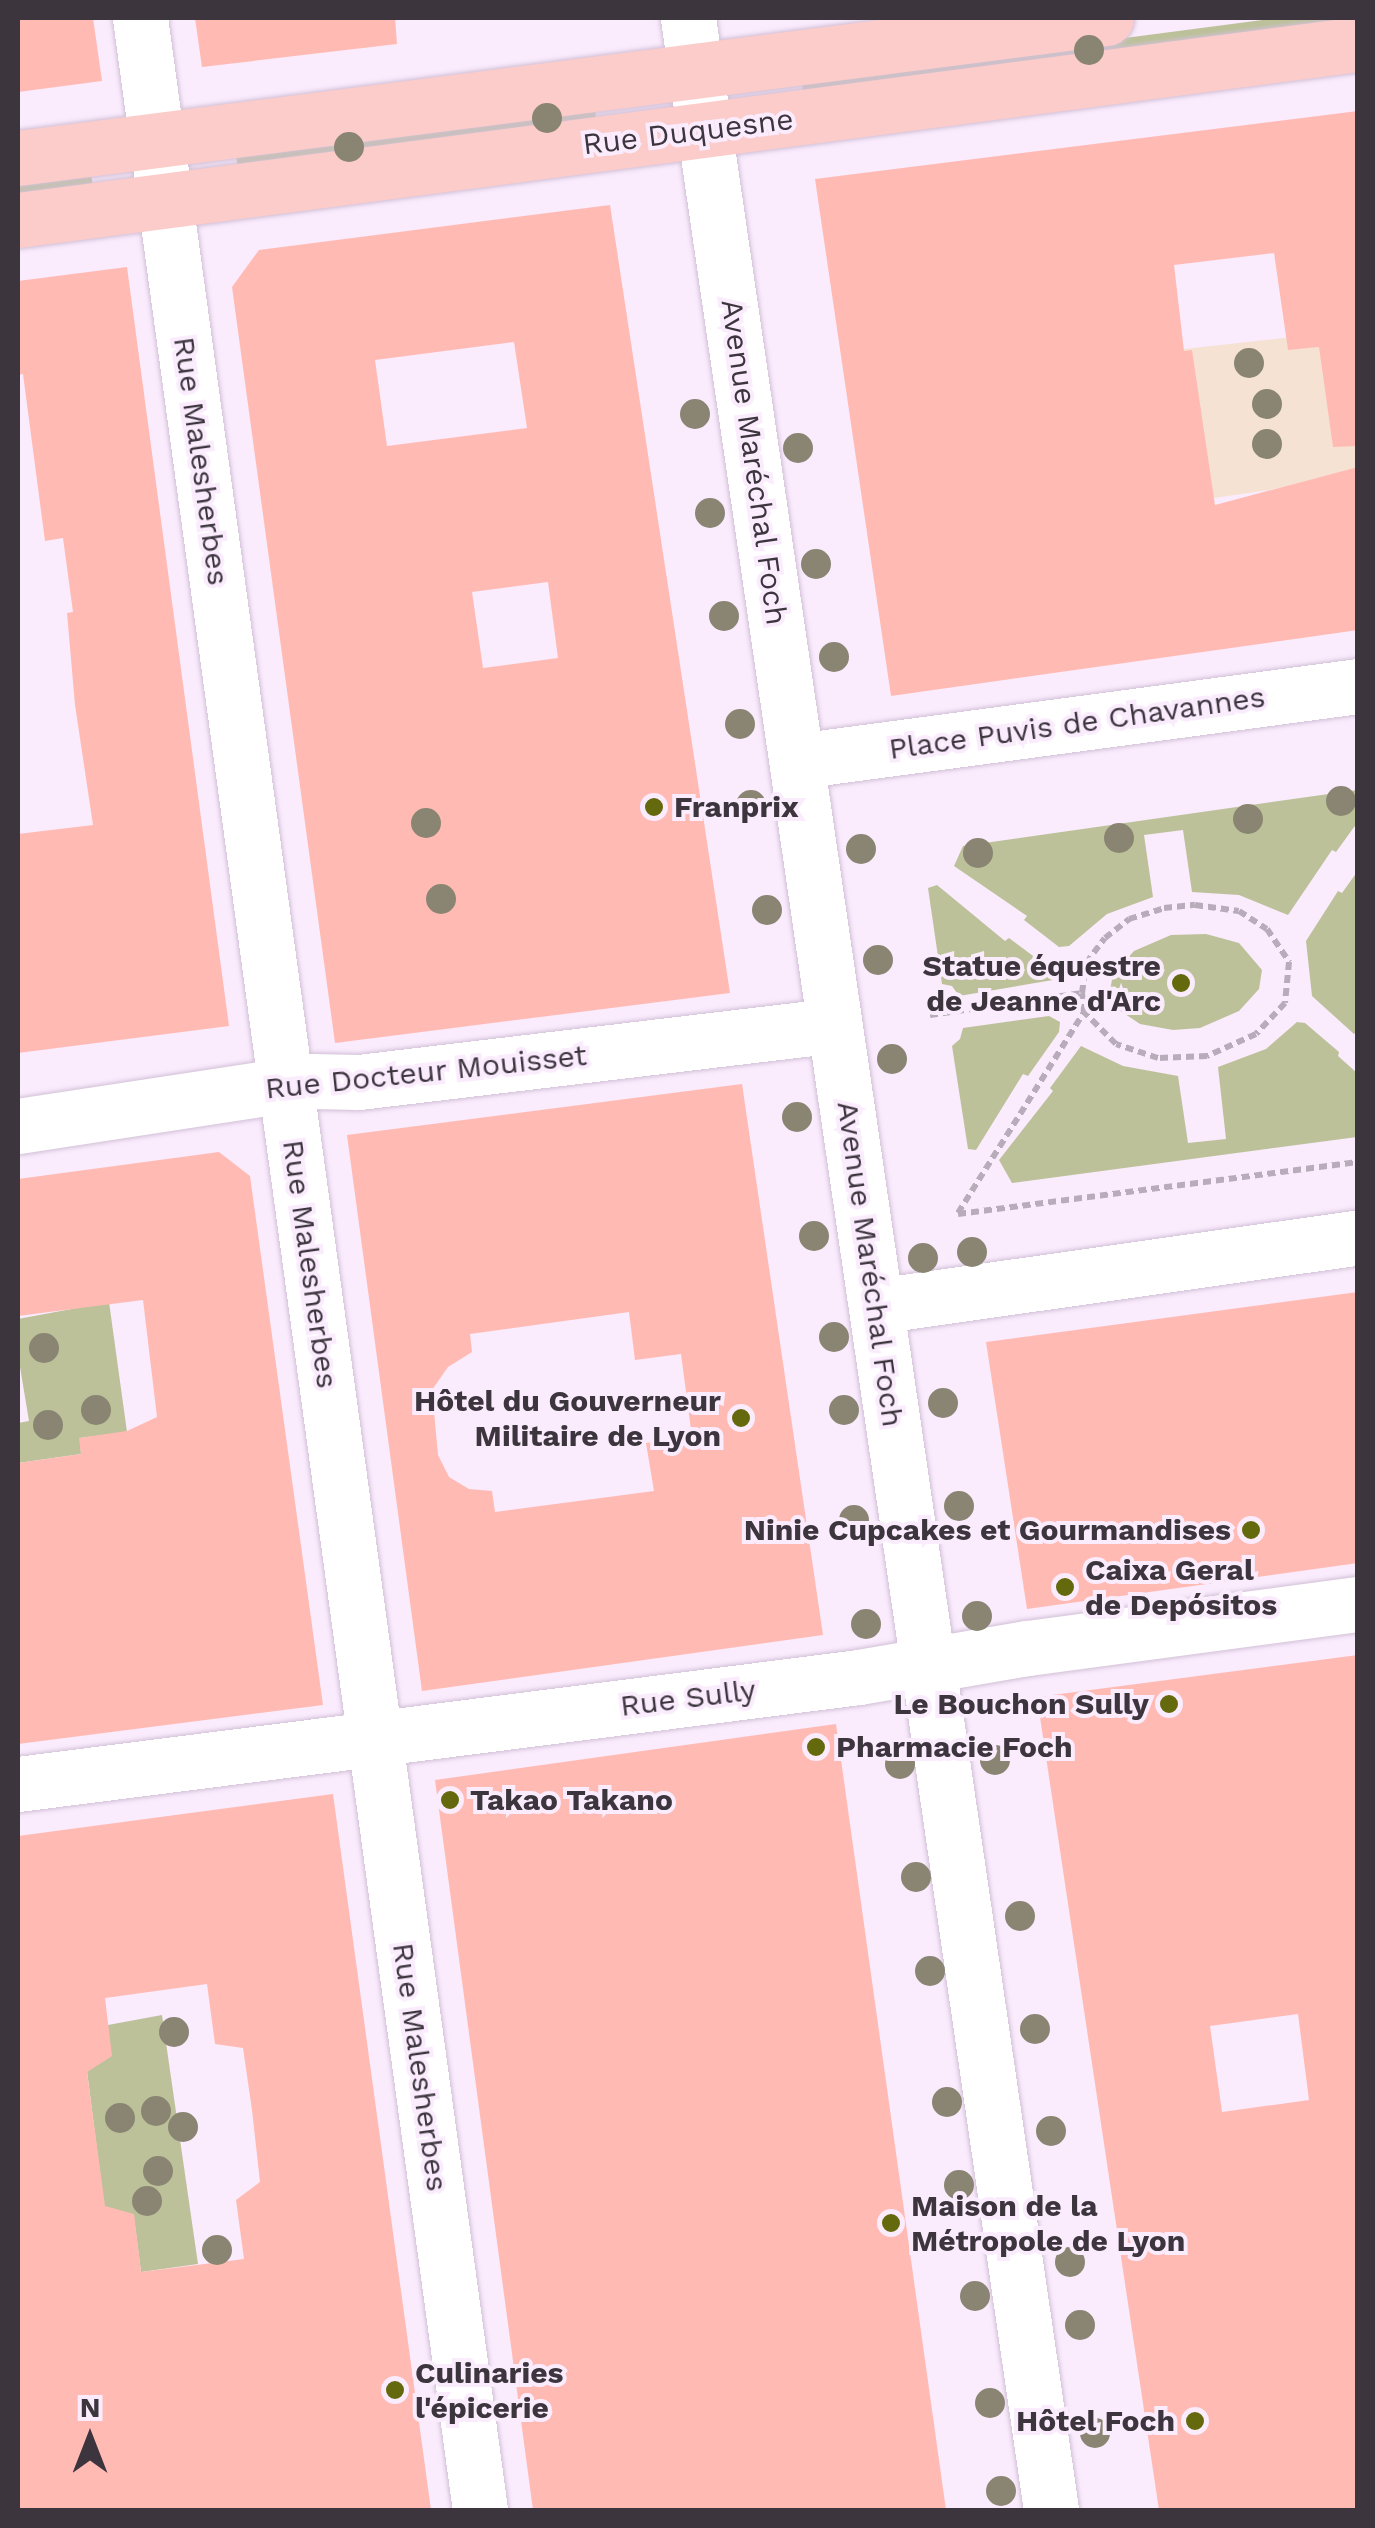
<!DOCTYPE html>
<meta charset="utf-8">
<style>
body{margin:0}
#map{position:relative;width:1375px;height:2528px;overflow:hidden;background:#faebfd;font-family:"Work Sans",sans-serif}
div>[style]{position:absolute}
.education>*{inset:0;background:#f6e2d3}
.green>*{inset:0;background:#bcc19a}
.building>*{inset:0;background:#ffbbb3}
.path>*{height:6px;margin-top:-3px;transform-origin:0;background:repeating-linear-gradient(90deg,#b8acbb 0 8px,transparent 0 13px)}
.roads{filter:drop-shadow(0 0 2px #d2c0d6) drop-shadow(0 0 2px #d2c0d6)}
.street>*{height:55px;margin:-27.5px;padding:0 27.5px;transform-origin:27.5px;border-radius:27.5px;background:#fff}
.secondary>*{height:55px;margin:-27.5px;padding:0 27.5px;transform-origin:27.5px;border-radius:27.5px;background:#fff}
.primary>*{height:55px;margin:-27.5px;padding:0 27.5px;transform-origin:27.5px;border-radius:27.5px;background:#fbccca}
.trees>*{width:30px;height:30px;margin:-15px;border-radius:50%;background:#898572}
.dots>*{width:28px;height:28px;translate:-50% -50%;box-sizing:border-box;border:5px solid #faebfd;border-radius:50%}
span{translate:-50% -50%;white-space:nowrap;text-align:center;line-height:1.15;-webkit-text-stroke:8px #faebfd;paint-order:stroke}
.street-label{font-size:30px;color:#3c353e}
.poi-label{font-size:30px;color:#3c353e;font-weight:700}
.left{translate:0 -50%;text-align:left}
.right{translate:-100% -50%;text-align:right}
.frame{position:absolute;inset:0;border:20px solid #3c353e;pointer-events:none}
.north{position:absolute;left:40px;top:2388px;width:100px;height:100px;-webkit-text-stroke:8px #faebfd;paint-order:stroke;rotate:0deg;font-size:28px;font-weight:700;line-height:40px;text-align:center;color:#3c353e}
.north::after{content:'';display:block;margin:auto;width:35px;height:45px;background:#3c353e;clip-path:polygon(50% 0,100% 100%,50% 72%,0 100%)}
</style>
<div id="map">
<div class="education">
<i style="clip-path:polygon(1357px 330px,1357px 477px,1214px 498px,1139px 354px)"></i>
</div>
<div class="green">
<i style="clip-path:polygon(1278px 18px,1341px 18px,1342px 22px,803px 93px,802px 80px)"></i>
<i style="clip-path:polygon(595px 107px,596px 120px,238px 168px,236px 155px)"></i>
<i style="clip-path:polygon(91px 175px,93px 186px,18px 196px,18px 185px)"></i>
<i style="clip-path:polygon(1357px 790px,1357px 823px,1336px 852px,1332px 850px,1288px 915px,1239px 895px,1192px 892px,1183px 830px,1144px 835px,1153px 897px,1107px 914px,1069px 946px,1059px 947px,1024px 920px,1027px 916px,954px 866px,963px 846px)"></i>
<i style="clip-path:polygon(1357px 872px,1358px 1030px,1354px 1034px,1312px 996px,1306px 941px,1338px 891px,1342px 893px)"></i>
<i style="clip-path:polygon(937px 885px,1005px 941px,1009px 938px,1052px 970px,1053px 980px,959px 996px,952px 986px,942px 984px,928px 888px)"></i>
<i style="clip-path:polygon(1206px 934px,1239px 943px,1262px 970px,1259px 989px,1239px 1011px,1200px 1028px,1173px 1030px,1140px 1024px,1116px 1008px,1110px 991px,1113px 974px,1134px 951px,1171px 935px)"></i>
<i style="clip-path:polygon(1049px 1016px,1060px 1022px,1059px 1032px,1028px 1076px,1023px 1074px,976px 1150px,968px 1149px,952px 1046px,960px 1039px,963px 1028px)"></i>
<i style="clip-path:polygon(1297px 1022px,1305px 1023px,1339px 1052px,1338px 1056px,1357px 1073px,1357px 1137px,1012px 1183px,999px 1160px,1053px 1091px,1050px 1088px,1081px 1046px,1123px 1066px,1178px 1076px,1188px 1143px,1226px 1139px,1218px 1067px,1266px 1049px)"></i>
<i style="clip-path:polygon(109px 1302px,127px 1432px,80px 1438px,81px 1454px,18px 1463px,18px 1423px,29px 1421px,18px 1355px,18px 1319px)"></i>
<i style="clip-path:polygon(162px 2015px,198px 2264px,141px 2272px,134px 2218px,84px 2217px,101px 2181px,86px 2063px,110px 2057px,108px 2025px)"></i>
</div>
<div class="building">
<i style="clip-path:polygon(18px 18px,93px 18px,102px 81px,18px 92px)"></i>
<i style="clip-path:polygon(195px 18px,395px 18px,397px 44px,202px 67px)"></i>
<i style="clip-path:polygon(1358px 111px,1358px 446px,1333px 447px,1319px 347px,1288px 350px,1274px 253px,1174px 265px,1184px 351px,1192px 350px,1215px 505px,1358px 467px,1358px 630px,891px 696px,815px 179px)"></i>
<i style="clip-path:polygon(evenodd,610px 205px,730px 993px,335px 1043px,232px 287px,259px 250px,610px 205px,514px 342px,527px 428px,387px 446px,375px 360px,514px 342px,610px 205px,548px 582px,558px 658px,483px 668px,472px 592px,548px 582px)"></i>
<i style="clip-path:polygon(127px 267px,229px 1026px,18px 1053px,18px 834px,93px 825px,75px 705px,67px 613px,73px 612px,63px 538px,45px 541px,23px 374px,18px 375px,18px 281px)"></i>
<i style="clip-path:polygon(evenodd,742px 1084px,823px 1635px,422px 1691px,347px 1135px,742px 1084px,629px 1312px,635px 1360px,681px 1354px,692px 1437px,646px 1443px,654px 1491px,495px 1512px,492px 1491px,469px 1489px,449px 1477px,438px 1455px,432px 1390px,448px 1367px,472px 1352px,470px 1334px,629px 1312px)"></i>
<i style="clip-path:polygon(219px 1152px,250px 1176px,323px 1705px,18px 1744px,18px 1463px,81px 1454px,79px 1438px,127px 1431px,157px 1417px,143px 1300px,18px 1316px,18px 1179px)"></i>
<i style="clip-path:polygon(1358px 1292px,1358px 1563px,1027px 1609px,986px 1342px)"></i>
<i style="clip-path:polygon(evenodd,1358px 1655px,1358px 2510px,1159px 2510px,1037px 1697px,1358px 1655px,1298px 2014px,1309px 2100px,1222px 2112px,1210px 2026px,1298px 2014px)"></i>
<i style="clip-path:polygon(836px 1724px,946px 2510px,533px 2510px,435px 1780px)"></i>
<i style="clip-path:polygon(evenodd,333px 1794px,431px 2510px,20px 2510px,18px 1836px,333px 1794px,207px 1984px,215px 2044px,243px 2048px,252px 2110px,260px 2182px,236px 2200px,244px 2259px,141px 2272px,134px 2214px,105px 2206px,87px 2072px,112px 2056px,105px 1998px,207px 1984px)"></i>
</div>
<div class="path">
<i style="left:1195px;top:905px;width:44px;rotate:7.8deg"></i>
<i style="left:1239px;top:911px;width:33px;rotate:33deg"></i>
<i style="left:1267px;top:929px;width:40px;rotate:56deg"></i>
<i style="left:1289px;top:962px;width:41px;rotate:95.6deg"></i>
<i style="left:1285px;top:1003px;width:42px;rotate:133.1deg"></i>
<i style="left:1256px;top:1034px;width:54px;rotate:155.8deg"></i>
<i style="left:1207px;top:1056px;width:49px;rotate:177.7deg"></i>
<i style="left:1158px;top:1058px;width:44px;rotate:-161.6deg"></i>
<i style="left:1116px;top:1044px;width:45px;rotate:-135deg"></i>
<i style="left:1084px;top:1012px;width:19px;rotate:-96deg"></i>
<i style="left:1082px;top:993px;width:30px;rotate:-82deg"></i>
<i style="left:1086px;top:963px;width:31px;rotate:-53deg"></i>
<i style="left:1105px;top:938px;width:31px;rotate:-38deg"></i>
<i style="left:1129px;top:919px;width:37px;rotate:-17deg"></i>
<i style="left:1164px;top:908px;width:31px;rotate:-6deg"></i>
<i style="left:930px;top:1015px;width:154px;rotate:-8.2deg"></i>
<i style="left:958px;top:1213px;width:237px;rotate:-57.9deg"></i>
<i style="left:958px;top:1214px;width:403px;rotate:-7.4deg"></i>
</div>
<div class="roads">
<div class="street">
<i style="left:140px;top:18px;width:2515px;rotate:82.23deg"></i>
<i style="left:797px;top:761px;width:566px;rotate:-7.61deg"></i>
<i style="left:18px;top:1126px;width:297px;rotate:-8.7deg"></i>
<i style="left:312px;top:1081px;width:47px;rotate:1.2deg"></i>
<i style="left:359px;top:1082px;width:479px;rotate:-6.8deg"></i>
<i style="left:876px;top:1306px;width:487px;rotate:-8.1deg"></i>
<i style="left:18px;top:1784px;width:848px;rotate:-7.25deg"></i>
<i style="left:859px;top:1677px;width:170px;rotate:-9.8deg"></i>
<i style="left:1027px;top:1648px;width:334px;rotate:-7.6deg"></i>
</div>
<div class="secondary">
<i style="left:688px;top:18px;width:2518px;rotate:81.71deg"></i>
</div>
<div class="primary">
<i style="left:18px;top:158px;width:1097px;rotate:-7.33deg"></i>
<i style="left:18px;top:220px;width:1352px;rotate:-7.48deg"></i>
</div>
</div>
<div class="trees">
<i style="left:1089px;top:50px"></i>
<i style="left:547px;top:118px"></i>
<i style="left:349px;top:147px"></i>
<i style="left:1249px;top:363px"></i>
<i style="left:1267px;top:404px"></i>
<i style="left:695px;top:414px"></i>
<i style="left:1267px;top:444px"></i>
<i style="left:798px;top:448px"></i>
<i style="left:710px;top:513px"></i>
<i style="left:816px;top:564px"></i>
<i style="left:724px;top:616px"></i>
<i style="left:834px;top:657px"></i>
<i style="left:740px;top:724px"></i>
<i style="left:1341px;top:801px"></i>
<i style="left:751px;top:805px"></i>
<i style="left:1248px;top:819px"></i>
<i style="left:426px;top:823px"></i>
<i style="left:1119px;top:838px"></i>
<i style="left:861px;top:849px"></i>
<i style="left:978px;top:853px"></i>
<i style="left:441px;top:899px"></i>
<i style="left:767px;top:910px"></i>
<i style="left:878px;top:960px"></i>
<i style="left:892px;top:1059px"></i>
<i style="left:797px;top:1117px"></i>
<i style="left:814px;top:1236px"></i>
<i style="left:972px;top:1252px"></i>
<i style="left:923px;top:1258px"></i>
<i style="left:834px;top:1337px"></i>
<i style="left:44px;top:1348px"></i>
<i style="left:943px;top:1403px"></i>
<i style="left:96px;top:1410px"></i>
<i style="left:844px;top:1410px"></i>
<i style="left:48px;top:1425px"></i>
<i style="left:959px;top:1506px"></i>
<i style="left:854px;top:1520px"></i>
<i style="left:977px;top:1616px"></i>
<i style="left:866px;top:1624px"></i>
<i style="left:995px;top:1760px"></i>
<i style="left:900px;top:1764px"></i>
<i style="left:916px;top:1877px"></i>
<i style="left:1020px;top:1916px"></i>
<i style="left:930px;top:1971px"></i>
<i style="left:1035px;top:2029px"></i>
<i style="left:174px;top:2032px"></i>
<i style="left:947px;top:2102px"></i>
<i style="left:156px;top:2111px"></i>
<i style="left:120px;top:2118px"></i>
<i style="left:183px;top:2127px"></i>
<i style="left:1051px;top:2131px"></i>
<i style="left:158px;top:2171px"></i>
<i style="left:959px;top:2185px"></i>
<i style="left:147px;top:2201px"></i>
<i style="left:217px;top:2250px"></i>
<i style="left:1070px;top:2262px"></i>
<i style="left:975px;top:2296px"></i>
<i style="left:1080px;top:2325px"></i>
<i style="left:990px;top:2403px"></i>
<i style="left:1095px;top:2433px"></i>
<i style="left:1001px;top:2491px"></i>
</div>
<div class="dots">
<i style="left:654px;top:807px;background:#63690c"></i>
<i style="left:1181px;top:983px;background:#63690c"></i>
<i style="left:741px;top:1418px;background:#63690c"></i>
<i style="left:1251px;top:1530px;background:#63690c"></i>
<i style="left:1065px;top:1587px;background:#63690c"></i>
<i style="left:1169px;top:1704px;background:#63690c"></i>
<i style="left:816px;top:1747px;background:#63690c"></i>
<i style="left:450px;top:1800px;background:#63690c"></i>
<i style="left:891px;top:2223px;background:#63690c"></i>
<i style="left:395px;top:2390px;background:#63690c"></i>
<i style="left:1195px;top:2421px;background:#63690c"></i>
</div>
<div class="street-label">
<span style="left:688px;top:132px;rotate:-7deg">Rue Duquesne</span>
<span style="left:201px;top:461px;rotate:82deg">Rue Malesherbes</span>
<span style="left:754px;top:462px;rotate:82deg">Avenue Maréchal Foch</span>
<span style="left:1077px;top:723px;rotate:-8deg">Place Puvis de Chavannes</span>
<span style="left:426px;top:1072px;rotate:-6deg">Rue Docteur Mouisset</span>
<span style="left:310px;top:1264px;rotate:82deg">Rue Malesherbes</span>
<span style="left:870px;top:1264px;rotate:82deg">Avenue Maréchal Foch</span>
<span style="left:688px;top:1698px;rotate:-7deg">Rue Sully</span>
<span style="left:420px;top:2067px;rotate:82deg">Rue Malesherbes</span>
</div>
<div class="poi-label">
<span class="left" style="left:674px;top:807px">Franprix</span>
<span class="right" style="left:1161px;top:983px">Statue équestre<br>de Jeanne d'Arc</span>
<span class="right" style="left:721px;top:1418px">Hôtel du Gouverneur<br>Militaire de Lyon</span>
<span class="right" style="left:1231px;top:1530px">Ninie Cupcakes et Gourmandises</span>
<span class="left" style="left:1085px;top:1587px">Caixa Geral<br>de Depósitos</span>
<span class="right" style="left:1149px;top:1704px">Le Bouchon Sully</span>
<span class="left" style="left:836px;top:1747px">Pharmacie Foch</span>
<span class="left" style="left:470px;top:1800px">Takao Takano</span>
<span class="left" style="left:911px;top:2223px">Maison de la<br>Métropole de Lyon</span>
<span class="left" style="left:415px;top:2390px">Culinaries<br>l'épicerie</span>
<span class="right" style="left:1175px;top:2421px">Hôtel Foch</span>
</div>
<div class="frame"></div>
<div class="north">N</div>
</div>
